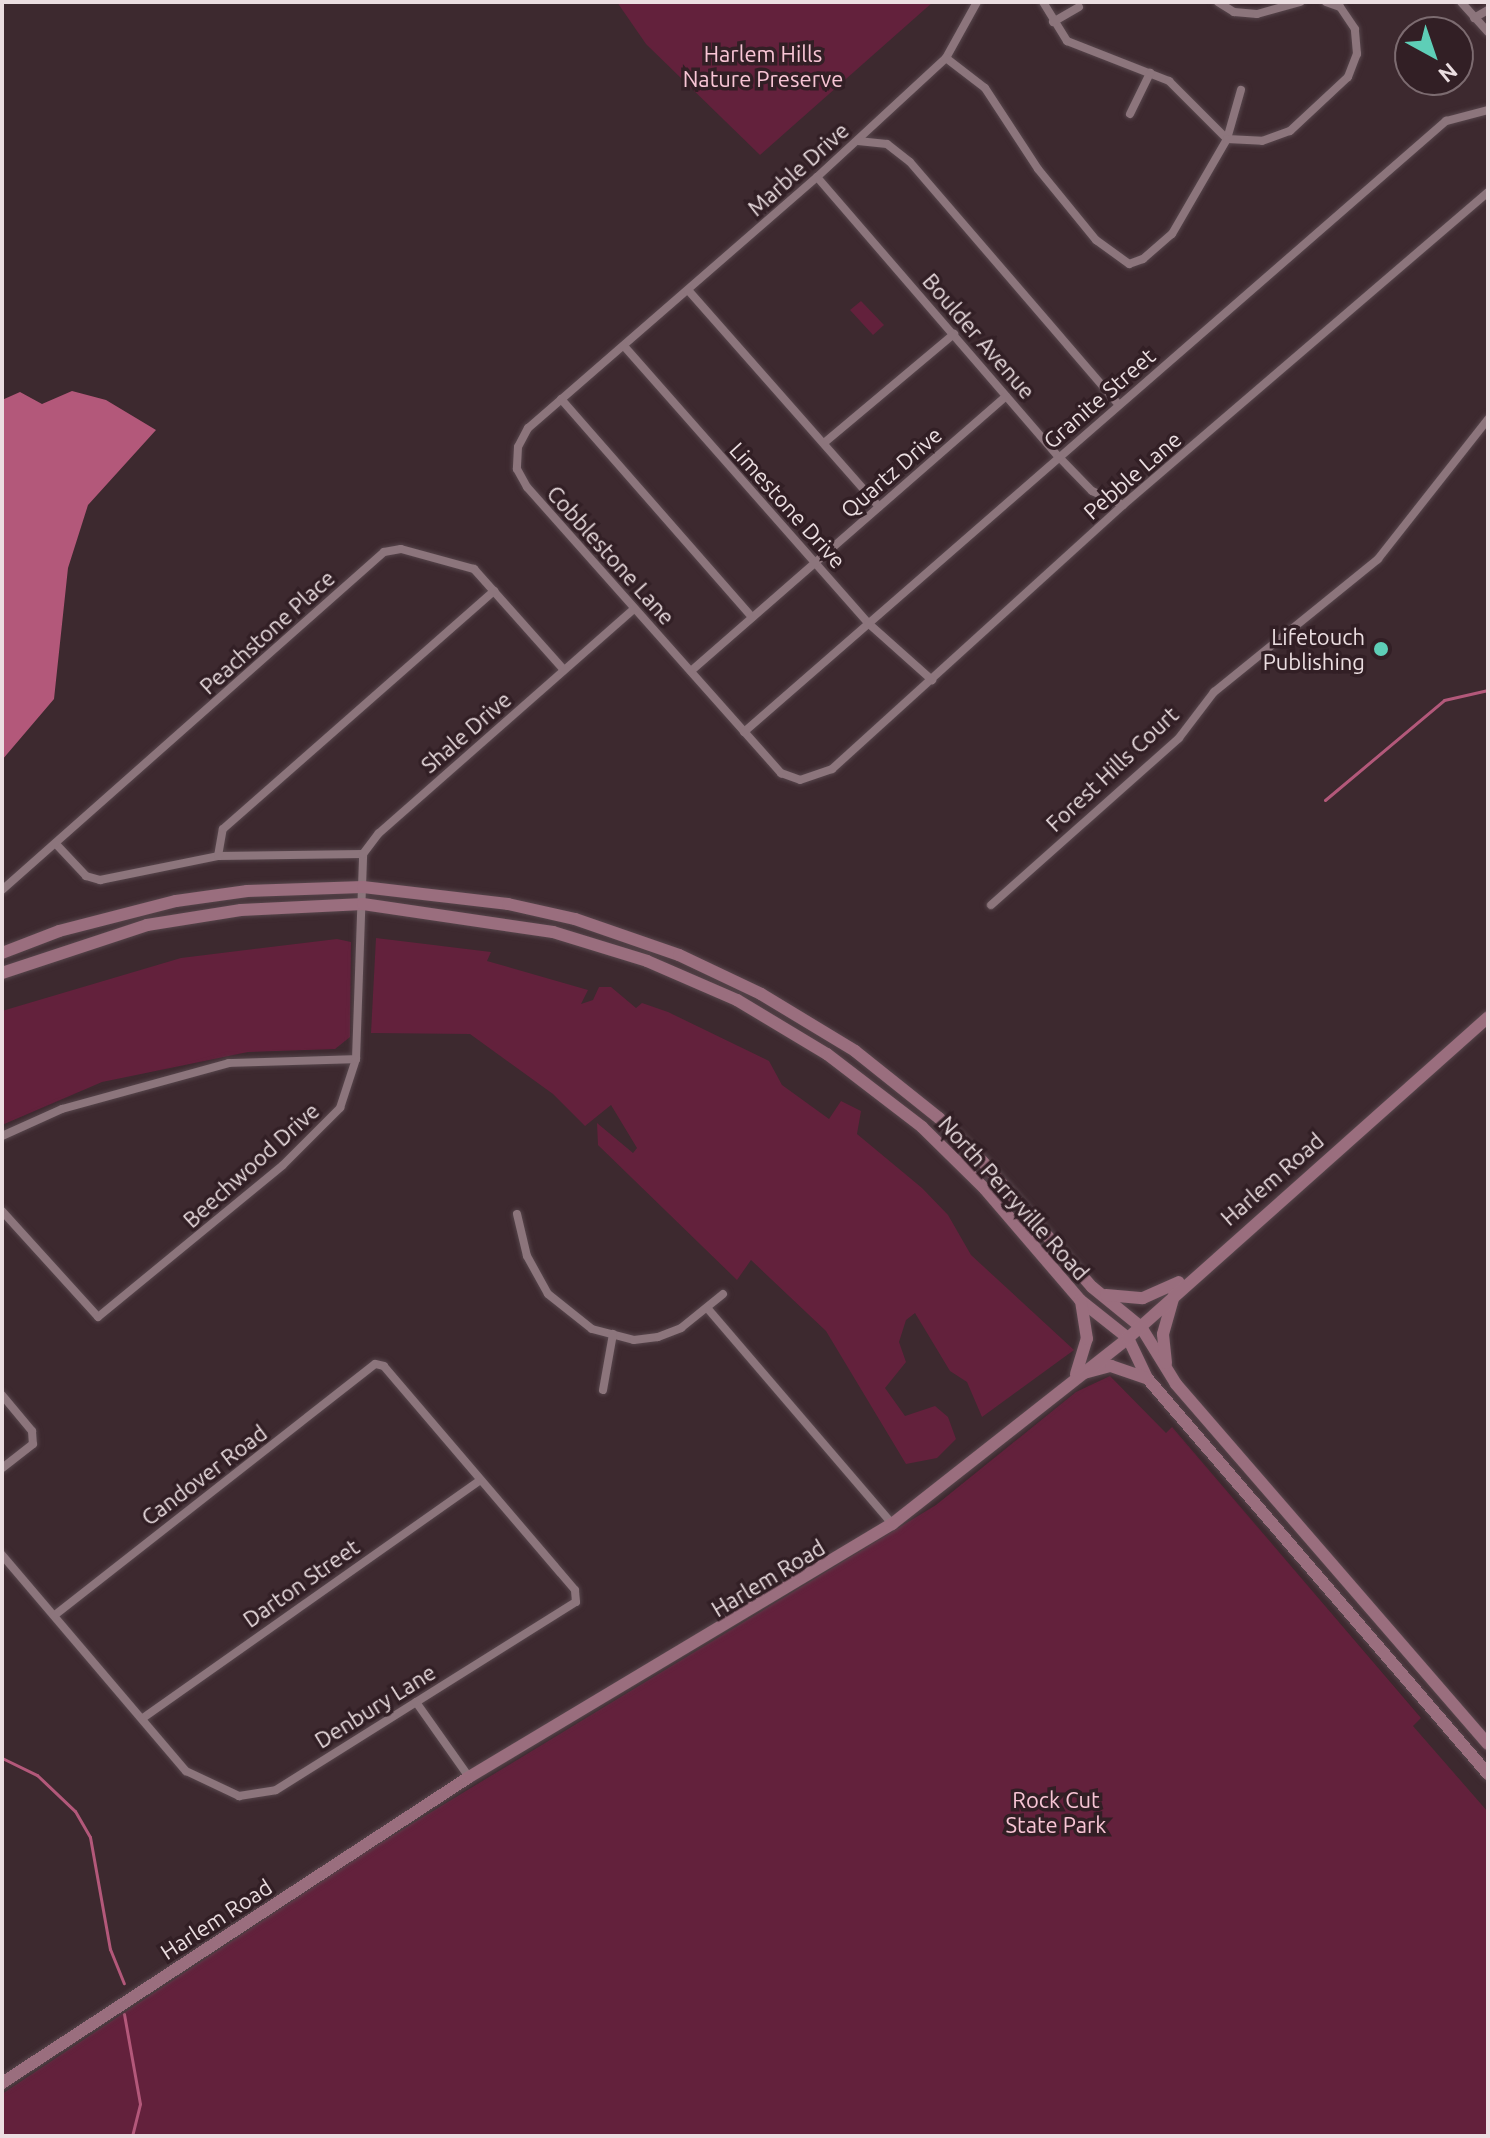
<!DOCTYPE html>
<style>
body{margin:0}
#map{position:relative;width:1490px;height:2138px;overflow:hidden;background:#3d292f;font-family:Ubuntu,sans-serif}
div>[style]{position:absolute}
.green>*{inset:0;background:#63213c}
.water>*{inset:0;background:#b3587a}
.stream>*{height:3px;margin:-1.5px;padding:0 1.5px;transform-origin:1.5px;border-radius:1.5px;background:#b3587a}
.roads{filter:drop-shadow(0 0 2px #57464c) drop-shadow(0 0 2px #57464c)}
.street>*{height:8px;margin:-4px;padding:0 4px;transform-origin:4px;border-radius:4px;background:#8c757c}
.secondary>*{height:12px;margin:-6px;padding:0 6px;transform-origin:6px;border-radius:6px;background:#9a6e7e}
.dots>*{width:22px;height:22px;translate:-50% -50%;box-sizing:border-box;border:4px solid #321f25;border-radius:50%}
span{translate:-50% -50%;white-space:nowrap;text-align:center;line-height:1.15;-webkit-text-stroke:7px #321f25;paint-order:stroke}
.park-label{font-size:22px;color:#f8c5d5}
.street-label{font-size:22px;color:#ebdee1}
.poi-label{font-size:22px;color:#ebdee1}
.right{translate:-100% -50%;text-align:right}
.frame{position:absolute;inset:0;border:4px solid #ebdee1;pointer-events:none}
.north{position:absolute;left:1394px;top:16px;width:80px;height:80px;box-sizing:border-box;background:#321f25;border:2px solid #7c6b70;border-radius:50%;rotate:140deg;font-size:22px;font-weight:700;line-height:32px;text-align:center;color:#ebdee1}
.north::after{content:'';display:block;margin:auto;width:28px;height:36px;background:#5eceb7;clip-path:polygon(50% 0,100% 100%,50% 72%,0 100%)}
</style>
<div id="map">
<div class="green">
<i style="clip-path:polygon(617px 2px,933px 2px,760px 155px,646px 44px)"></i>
<i style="clip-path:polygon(861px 301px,884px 325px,873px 335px,850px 310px)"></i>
<i style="clip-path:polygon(376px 938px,491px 952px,487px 961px,588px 990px,581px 1004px,593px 1000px,599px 987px,611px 987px,636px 1008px,642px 1003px,668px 1012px,769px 1061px,782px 1085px,829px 1119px,841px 1101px,861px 1111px,857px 1134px,922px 1188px,948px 1215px,971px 1255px,1074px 1350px,982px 1417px,967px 1382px,950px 1371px,915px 1313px,906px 1320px,899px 1342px,906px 1362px,885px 1388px,905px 1416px,935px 1406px,948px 1417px,956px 1439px,937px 1458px,906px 1464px,826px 1331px,751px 1260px,737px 1280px,598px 1145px,597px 1123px,633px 1153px,637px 1148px,611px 1105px,585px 1126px,553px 1094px,470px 1034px,371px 1033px)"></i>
<i style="clip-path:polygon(337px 939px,351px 942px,350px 1037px,335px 1049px,248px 1052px,102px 1082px,2px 1125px,2px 1011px,181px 958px)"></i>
<i style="clip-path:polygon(1110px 1376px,1166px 1433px,1172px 1427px,1421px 1718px,1413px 1726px,1488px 1812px,1488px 2136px,2px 2136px,2px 2094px,364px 1853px,936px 1505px,1076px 1392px)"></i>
</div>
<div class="water">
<i style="clip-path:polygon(72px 391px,106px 400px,156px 430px,88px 505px,68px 568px,54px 699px,2px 760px,2px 400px,20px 392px,42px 404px)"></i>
</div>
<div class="stream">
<i style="left:1325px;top:800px;width:155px;rotate:-40deg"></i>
<i style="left:1444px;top:700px;width:45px;rotate:-12.8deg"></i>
<i style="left:2px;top:1758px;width:39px;rotate:26deg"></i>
<i style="left:37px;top:1775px;width:52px;rotate:43.5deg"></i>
<i style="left:75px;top:1811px;width:30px;rotate:60deg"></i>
<i style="left:90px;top:1837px;width:114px;rotate:79.9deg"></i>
<i style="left:110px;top:1949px;width:37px;rotate:68deg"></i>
<i style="left:124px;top:2014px;width:91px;rotate:79.9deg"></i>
<i style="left:140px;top:2104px;width:33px;rotate:104deg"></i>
</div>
<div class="roads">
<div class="street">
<i style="left:977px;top:2px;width:64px;rotate:119deg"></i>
<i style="left:946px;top:58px;width:176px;rotate:137.3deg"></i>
<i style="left:817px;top:177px;width:383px;rotate:139deg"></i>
<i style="left:528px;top:428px;width:21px;rotate:118deg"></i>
<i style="left:518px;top:447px;width:22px;rotate:93deg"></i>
<i style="left:517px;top:469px;width:21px;rotate:61deg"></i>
<i style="left:527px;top:487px;width:383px;rotate:48.4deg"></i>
<i style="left:781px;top:773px;width:20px;rotate:20deg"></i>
<i style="left:800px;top:780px;width:34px;rotate:-19deg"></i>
<i style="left:832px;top:769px;width:393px;rotate:-42.2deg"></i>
<i style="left:1123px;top:505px;width:481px;rotate:-40.6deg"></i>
<i style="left:1043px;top:2px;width:46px;rotate:58.4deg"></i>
<i style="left:1067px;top:41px;width:110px;rotate:21.4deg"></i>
<i style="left:1169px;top:81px;width:82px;rotate:45deg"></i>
<i style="left:1227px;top:139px;width:51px;rotate:-74.1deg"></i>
<i style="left:1218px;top:2px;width:19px;rotate:32deg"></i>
<i style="left:1234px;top:12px;width:23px;rotate:5deg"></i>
<i style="left:1257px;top:14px;width:45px;rotate:-15.6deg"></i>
<i style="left:1461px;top:2px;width:40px;rotate:48deg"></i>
<i style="left:1474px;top:18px;width:16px;rotate:-30deg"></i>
<i style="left:1053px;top:22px;width:30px;rotate:-30deg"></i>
<i style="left:946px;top:58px;width:49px;rotate:37.6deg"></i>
<i style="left:985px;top:88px;width:97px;rotate:56.8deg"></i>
<i style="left:1038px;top:169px;width:92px;rotate:50.8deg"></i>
<i style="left:1096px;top:240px;width:41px;rotate:36deg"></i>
<i style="left:1129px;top:264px;width:15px;rotate:-20deg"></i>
<i style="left:1143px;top:259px;width:38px;rotate:-41deg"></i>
<i style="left:1172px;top:234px;width:110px;rotate:-59.9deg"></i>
<i style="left:1227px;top:139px;width:35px;rotate:3deg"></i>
<i style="left:1262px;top:141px;width:30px;rotate:-20deg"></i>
<i style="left:1290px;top:131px;width:79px;rotate:-43deg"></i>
<i style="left:1348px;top:77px;width:25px;rotate:-69deg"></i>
<i style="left:1357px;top:54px;width:25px;rotate:-95deg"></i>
<i style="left:1355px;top:29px;width:27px;rotate:-124deg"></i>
<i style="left:1340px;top:7px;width:15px;rotate:-160deg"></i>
<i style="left:1130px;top:114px;width:46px;rotate:-64deg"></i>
<i style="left:858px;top:141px;width:29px;rotate:6deg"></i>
<i style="left:887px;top:144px;width:29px;rotate:38deg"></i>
<i style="left:910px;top:162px;width:319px;rotate:49.3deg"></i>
<i style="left:817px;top:177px;width:370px;rotate:49.2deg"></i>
<i style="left:1059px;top:457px;width:47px;rotate:45.9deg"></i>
<i style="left:1092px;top:491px;width:34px;rotate:24deg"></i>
<i style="left:688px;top:290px;width:289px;rotate:48.6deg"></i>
<i style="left:624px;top:346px;width:369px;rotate:48.6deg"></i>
<i style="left:868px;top:623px;width:86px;rotate:41.7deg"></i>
<i style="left:561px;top:399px;width:290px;rotate:48.8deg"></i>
<i style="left:824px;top:443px;width:170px;rotate:-40deg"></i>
<i style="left:691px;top:671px;width:418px;rotate:-41.1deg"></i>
<i style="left:744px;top:732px;width:931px;rotate:-41.04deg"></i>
<i style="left:1446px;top:121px;width:43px;rotate:-14.7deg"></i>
<i style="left:56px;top:844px;width:44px;rotate:46.8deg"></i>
<i style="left:86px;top:876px;width:15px;rotate:16deg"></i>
<i style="left:100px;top:880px;width:120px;rotate:-11.5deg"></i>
<i style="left:218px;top:856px;width:145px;rotate:-0.8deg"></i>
<i style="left:218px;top:856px;width:27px;rotate:-80deg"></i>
<i style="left:223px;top:829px;width:361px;rotate:-41.3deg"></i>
<i style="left:2px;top:890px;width:510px;rotate:-41.5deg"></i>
<i style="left:384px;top:552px;width:17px;rotate:-10deg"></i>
<i style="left:401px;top:549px;width:76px;rotate:15.3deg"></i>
<i style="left:474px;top:569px;width:135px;rotate:48.3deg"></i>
<i style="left:991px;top:905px;width:251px;rotate:-41.6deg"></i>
<i style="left:1179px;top:738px;width:58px;rotate:-52.7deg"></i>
<i style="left:1214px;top:692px;width:211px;rotate:-39deg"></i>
<i style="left:1378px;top:559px;width:178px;rotate:-51.8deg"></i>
<i style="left:2px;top:1136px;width:66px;rotate:-24.2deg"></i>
<i style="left:62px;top:1109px;width:173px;rotate:-15.4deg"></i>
<i style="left:229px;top:1063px;width:127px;rotate:-1.8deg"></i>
<i style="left:2px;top:1211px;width:143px;rotate:47.8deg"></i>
<i style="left:98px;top:1317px;width:239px;rotate:-39.4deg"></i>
<i style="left:283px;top:1165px;width:81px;rotate:-45deg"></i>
<i style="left:340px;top:1108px;width:52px;rotate:-71.9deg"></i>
<i style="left:356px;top:1059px;width:205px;rotate:-88deg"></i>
<i style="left:363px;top:854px;width:26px;rotate:-53deg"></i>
<i style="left:379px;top:833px;width:339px;rotate:-41.3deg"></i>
<i style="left:517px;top:1214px;width:43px;rotate:76.6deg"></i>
<i style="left:527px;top:1256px;width:43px;rotate:61.1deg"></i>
<i style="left:548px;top:1294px;width:56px;rotate:38.5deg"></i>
<i style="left:592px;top:1329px;width:43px;rotate:14.7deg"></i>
<i style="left:634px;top:1340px;width:24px;rotate:-7deg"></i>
<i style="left:658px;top:1337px;width:25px;rotate:-21deg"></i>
<i style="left:681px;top:1328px;width:54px;rotate:-39deg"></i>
<i style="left:708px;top:1309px;width:283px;rotate:49.4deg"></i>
<i style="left:603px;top:1390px;width:57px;rotate:-79.9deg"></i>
<i style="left:2px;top:1395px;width:47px;rotate:50.2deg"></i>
<i style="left:32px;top:1431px;width:13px;rotate:86deg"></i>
<i style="left:33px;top:1444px;width:39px;rotate:142deg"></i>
<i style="left:2px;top:1555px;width:284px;rotate:49.6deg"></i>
<i style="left:186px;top:1771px;width:59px;rotate:25.3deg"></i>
<i style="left:239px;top:1796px;width:37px;rotate:-9deg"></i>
<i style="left:276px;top:1790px;width:354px;rotate:-32.1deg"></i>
<i style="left:576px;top:1602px;width:12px;rotate:-95deg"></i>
<i style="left:575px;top:1590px;width:294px;rotate:-130.5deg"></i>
<i style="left:384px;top:1366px;width:9px;rotate:-167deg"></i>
<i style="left:375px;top:1364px;width:407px;rotate:141.9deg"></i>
<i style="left:416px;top:1702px;width:92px;rotate:54.8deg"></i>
<i style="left:143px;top:1718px;width:413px;rotate:-35.2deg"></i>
</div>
<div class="secondary">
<i style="left:2px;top:953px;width:61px;rotate:-21.1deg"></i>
<i style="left:59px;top:931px;width:121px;rotate:-14.4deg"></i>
<i style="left:176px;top:901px;width:72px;rotate:-8deg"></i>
<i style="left:247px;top:891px;width:116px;rotate:-2deg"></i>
<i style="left:363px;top:887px;width:146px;rotate:6.7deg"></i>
<i style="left:508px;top:904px;width:69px;rotate:12.6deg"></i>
<i style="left:575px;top:919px;width:110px;rotate:19.1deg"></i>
<i style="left:679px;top:955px;width:91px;rotate:25.4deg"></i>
<i style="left:761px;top:994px;width:110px;rotate:31.2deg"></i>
<i style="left:855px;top:1051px;width:107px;rotate:38.6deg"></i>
<i style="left:939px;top:1118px;width:61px;rotate:45deg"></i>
<i style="left:982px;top:1161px;width:167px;rotate:48.9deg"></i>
<i style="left:1092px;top:1287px;width:63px;rotate:39.2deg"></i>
<i style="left:1141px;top:1327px;width:67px;rotate:58.4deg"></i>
<i style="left:1176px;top:1384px;width:476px;rotate:49.1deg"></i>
<i style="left:2px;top:973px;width:153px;rotate:-18.3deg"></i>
<i style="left:147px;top:925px;width:95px;rotate:-9.1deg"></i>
<i style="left:241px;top:910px;width:122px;rotate:-2.8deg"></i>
<i style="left:363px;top:904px;width:192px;rotate:8.4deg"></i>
<i style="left:553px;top:932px;width:98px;rotate:17.1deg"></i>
<i style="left:647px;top:961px;width:98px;rotate:23.4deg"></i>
<i style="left:737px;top:1000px;width:105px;rotate:31deg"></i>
<i style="left:827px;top:1054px;width:120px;rotate:37.5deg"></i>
<i style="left:922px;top:1127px;width:88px;rotate:44.5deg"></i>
<i style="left:985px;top:1189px;width:146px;rotate:49.4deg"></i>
<i style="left:1080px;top:1300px;width:61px;rotate:38.4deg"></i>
<i style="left:1128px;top:1338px;width:44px;rotate:64.6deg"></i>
<i style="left:1147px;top:1378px;width:523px;rotate:49.27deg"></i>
<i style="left:1106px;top:1295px;width:37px;rotate:5deg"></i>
<i style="left:1143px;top:1298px;width:39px;rotate:-24deg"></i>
<i style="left:1166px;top:1363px;width:29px;rotate:-96deg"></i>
<i style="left:1163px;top:1334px;width:41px;rotate:-74.2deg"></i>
<i style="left:1084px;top:1373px;width:28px;rotate:-15deg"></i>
<i style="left:1111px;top:1366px;width:37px;rotate:19deg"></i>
<i style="left:1076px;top:1374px;width:37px;rotate:-73deg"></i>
<i style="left:1087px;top:1339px;width:36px;rotate:-99deg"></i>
<i style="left:2px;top:2083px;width:558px;rotate:-33.23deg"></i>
<i style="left:469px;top:1777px;width:493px;rotate:-30.9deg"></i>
<i style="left:892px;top:1524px;width:300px;rotate:-38.2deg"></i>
<i style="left:1128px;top:1338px;width:482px;rotate:-41.7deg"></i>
</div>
</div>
<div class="dots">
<i style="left:1381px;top:649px;background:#5eceb7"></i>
</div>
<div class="park-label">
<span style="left:763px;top:66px">Harlem Hills<br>Nature Preserve</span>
<span style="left:1056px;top:1812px">Rock Cut<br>State Park</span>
</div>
<div class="street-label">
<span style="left:798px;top:169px;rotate:-42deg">Marble Drive</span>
<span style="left:979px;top:336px;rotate:49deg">Boulder Avenue</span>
<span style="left:1099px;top:398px;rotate:-41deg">Granite Street</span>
<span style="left:891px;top:472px;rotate:-41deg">Quartz Drive</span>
<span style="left:1132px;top:475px;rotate:-41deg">Pebble Lane</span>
<span style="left:788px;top:505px;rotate:48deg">Limestone Drive</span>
<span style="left:611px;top:555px;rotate:48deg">Cobblestone Lane</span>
<span style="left:267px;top:632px;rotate:-42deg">Peachstone Place</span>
<span style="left:466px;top:732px;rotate:-41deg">Shale Drive</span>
<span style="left:1112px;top:769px;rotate:-43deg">Forest Hills Court</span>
<span style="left:251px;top:1165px;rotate:-42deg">Beechwood Drive</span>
<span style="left:1272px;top:1179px;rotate:-41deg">Harlem Road</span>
<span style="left:1014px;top:1198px;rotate:48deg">North Perryville Road</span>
<span style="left:204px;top:1475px;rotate:-37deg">Candover Road</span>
<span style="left:768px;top:1578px;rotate:-31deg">Harlem Road</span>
<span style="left:301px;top:1583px;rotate:-35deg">Darton Street</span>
<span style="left:375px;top:1706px;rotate:-32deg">Denbury Lane</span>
<span style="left:216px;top:1919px;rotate:-33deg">Harlem Road</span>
</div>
<div class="poi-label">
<span class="right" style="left:1365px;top:649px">Lifetouch<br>Publishing</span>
</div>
<div class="frame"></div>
<div class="north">N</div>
</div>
